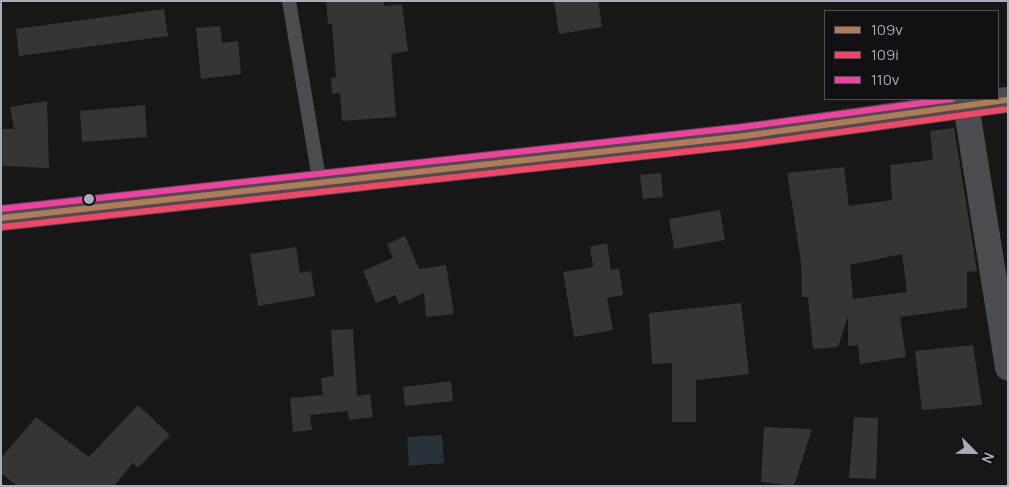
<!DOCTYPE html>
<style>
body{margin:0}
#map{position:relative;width:1009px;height:487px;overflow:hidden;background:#171717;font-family:Manrope,sans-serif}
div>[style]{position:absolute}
.water>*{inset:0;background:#2a3239}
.building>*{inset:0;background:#353536}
.lane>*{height:14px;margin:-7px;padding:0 7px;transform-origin:7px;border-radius:7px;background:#4b4c50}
.street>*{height:26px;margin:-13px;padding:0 13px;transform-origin:13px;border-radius:13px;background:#4b4c50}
.bus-1>*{height:6px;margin:-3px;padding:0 3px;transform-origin:3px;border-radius:3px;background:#b07c57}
.bus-2>*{height:6px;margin:-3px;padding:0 3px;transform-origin:3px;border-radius:3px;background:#f34667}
.bus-3>*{height:6px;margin:-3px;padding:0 3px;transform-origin:3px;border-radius:3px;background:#f240a1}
.dots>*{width:14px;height:14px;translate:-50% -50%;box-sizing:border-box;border:2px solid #111113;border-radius:50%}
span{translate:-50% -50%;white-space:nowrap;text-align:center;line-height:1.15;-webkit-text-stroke:4px #111113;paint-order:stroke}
.frame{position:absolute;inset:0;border:2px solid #a8adb8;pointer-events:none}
.legend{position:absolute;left:824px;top:10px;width:175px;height:90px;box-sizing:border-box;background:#111113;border:1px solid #4d4f55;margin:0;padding:6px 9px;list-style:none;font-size:15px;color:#a8adb8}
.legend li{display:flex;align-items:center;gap:10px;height:25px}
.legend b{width:25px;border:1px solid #4d4f55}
.north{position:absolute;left:949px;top:427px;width:50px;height:50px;-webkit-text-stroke:4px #111113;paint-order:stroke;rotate:113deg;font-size:14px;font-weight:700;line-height:20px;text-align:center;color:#a8adb8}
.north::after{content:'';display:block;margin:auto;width:18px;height:22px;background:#a8adb8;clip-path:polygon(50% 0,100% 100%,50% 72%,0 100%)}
</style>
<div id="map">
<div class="water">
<i style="clip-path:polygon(442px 435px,444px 463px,409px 466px,407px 437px)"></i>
</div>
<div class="building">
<i style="clip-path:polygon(326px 1px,384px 1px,384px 6px,402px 4px,408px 51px,391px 54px,396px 117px,342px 121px,340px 93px,332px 94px,331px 78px,336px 77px,332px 24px,328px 24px)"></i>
<i style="clip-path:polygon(554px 1px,598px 1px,602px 27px,559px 34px)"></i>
<i style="clip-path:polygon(164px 9px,168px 36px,19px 56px,16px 29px)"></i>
<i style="clip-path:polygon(220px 26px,222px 43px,238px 41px,241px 74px,201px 79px,196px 28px)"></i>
<i style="clip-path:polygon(47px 101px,49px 168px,1px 166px,1px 129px,14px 129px,10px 107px)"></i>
<i style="clip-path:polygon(145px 105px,147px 137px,82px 142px,80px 111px)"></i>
<i style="clip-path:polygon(evenodd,954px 128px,977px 271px,967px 272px,967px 308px,900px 317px,906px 357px,860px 364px,858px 345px,848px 346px,848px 316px,838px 347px,813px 349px,808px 297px,802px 297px,801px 262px,787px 173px,844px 167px,849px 206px,892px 200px,890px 165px,933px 160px,930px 131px,954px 128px,902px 254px,907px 292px,853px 299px,850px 265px,902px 254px)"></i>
<i style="clip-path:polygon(661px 173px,663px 197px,643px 199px,640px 175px)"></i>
<i style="clip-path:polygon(720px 210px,725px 240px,674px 249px,669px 219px)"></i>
<i style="clip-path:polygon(405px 236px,419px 269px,446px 265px,454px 314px,426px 317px,424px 293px,399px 304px,395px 295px,376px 303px,363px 271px,393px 258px,387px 244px)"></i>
<i style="clip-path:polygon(607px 243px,611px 270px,619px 268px,623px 295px,607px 298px,613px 330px,574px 337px,563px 272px,593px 267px,590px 247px)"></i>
<i style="clip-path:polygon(296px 247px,300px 273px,311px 271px,315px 296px,258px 306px,250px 254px)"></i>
<i style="clip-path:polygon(741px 303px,749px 374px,696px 380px,696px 422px,672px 422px,672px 363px,652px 364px,649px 313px)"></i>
<i style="clip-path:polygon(353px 329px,357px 396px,370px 394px,373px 417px,349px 420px,348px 411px,310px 415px,312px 430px,293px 432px,290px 398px,323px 395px,321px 378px,334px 376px,331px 330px)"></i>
<i style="clip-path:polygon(973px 345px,982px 405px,922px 410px,915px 351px)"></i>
<i style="clip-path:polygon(451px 381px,453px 401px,405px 406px,403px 387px)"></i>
<i style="clip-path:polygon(138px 405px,170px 435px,138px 468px,133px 463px,114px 486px,17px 486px,1px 473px,1px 458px,36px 417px,89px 457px)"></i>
<i style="clip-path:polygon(854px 417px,878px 418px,876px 479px,849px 478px)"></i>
<i style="clip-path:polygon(764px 427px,812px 429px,794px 486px,761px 482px)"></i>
</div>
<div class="lane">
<i style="left:289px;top:1px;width:187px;rotate:80.4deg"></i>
</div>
<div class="street">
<i style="left:966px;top:105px;width:266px;rotate:80.9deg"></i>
<i style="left:1px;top:218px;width:748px;rotate:-6.3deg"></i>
<i style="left:744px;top:136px;width:266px;rotate:-7.8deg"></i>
</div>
<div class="bus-1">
<i style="left:1px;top:218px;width:748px;rotate:-6.3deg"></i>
<i style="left:744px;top:136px;width:266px;rotate:-7.8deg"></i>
</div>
<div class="bus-2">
<i style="left:2px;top:227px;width:748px;rotate:-6.3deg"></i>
<i style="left:745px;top:145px;width:265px;rotate:-7.8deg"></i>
</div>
<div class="bus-3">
<i style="left:1px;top:209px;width:747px;rotate:-6.31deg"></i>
<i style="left:743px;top:127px;width:211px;rotate:-7.6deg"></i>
</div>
<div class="dots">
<i style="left:89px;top:199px;background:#a8adb8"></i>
</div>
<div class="frame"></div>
<ul class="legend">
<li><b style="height:6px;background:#b07c57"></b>109v</li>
<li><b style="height:6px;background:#f34667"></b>109i</li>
<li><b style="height:6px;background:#f240a1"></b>110v</li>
</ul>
<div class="north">N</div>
</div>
